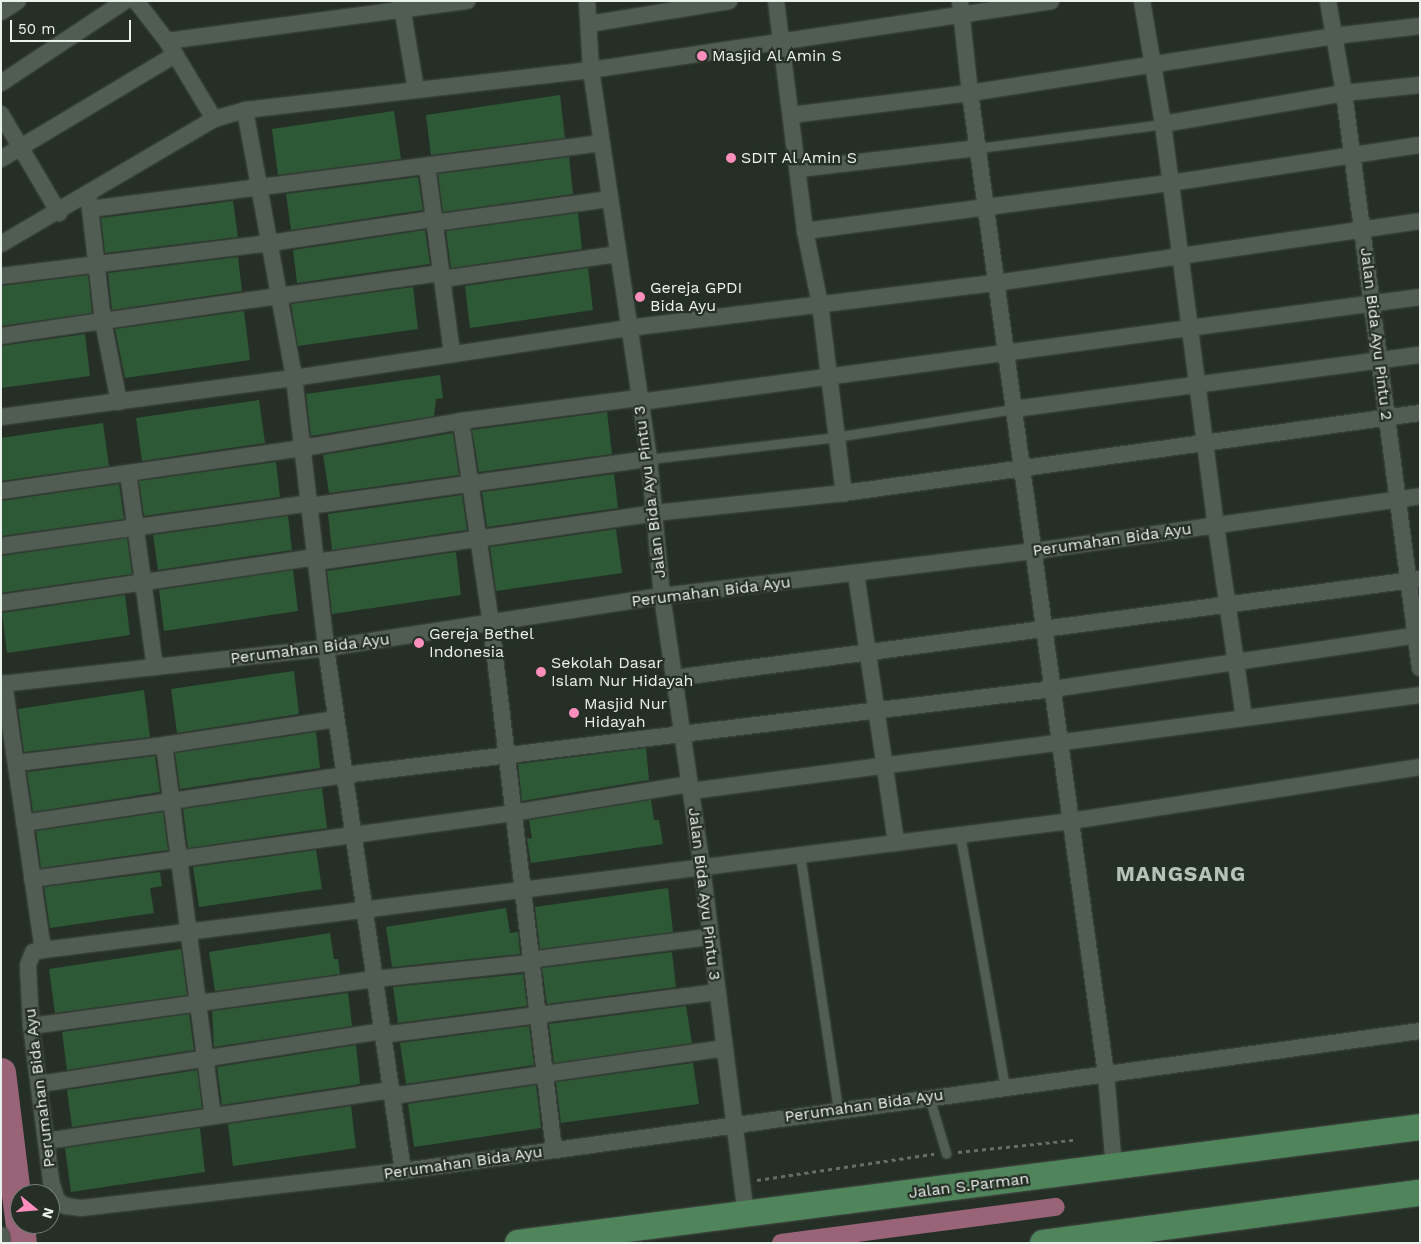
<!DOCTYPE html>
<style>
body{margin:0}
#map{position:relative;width:1421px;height:1244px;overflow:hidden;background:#252f26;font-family:"Work Sans",sans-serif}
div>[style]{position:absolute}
.canal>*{height:18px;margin:-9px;padding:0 9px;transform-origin:9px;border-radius:9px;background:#996478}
.river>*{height:29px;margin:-14.5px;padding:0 14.5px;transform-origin:14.5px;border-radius:14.5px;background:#996478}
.building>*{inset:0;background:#2e5936}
.path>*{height:3px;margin-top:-1.5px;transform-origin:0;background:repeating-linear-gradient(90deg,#666f67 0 4px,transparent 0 8px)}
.roads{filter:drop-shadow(0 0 1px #434b44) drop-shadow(0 0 1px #434b44)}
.lane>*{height:9px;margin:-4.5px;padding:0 4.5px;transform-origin:4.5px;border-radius:4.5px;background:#515c53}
.street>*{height:16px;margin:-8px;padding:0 8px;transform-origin:8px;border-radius:8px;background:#515c53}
.primary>*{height:26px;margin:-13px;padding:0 13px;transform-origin:13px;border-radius:13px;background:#50845a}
.dots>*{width:14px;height:14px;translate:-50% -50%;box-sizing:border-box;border:2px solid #252f26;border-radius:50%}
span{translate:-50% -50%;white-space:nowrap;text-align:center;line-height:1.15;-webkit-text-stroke:4.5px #252f26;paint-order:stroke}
.poi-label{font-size:16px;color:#ebf1ec}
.left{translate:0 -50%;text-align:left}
.street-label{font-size:16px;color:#ebf1ec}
.district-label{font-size:21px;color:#b5c2b7;font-weight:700;letter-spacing:1px}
.frame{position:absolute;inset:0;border:2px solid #ebf1ec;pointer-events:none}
.north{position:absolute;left:10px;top:1184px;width:50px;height:50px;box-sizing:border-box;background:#252f26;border:1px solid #747d75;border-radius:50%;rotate:107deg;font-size:14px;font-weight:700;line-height:20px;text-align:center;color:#ebf1ec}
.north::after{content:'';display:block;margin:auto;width:18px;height:22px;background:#fe8ebc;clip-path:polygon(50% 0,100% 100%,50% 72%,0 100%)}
.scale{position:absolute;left:10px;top:20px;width:121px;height:22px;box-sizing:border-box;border:2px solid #ebf1ec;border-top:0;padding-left:6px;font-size:15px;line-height:18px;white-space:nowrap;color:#ebf1ec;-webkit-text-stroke:4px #252f26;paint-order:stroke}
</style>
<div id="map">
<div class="canal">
<i style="left:781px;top:1243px;width:277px;rotate:-7.5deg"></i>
</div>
<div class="river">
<i style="left:1px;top:1072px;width:172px;rotate:83deg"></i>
</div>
<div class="building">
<i style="clip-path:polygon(560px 95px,565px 138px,431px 155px,426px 115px)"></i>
<i style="clip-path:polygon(394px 111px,401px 159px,278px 175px,272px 129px)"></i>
<i style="clip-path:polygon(569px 157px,573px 194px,443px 212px,438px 174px)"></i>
<i style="clip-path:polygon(418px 177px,423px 210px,291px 230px,286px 194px)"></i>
<i style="clip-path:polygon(233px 201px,238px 237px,105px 253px,101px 218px)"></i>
<i style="clip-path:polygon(578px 213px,582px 249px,451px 268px,446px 231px)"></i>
<i style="clip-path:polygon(425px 230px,430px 264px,297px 283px,293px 250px)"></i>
<i style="clip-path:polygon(238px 257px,242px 291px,112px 310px,108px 273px)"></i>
<i style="clip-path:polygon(588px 268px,593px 310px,470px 328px,465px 286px)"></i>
<i style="clip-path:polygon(88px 275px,92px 313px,1px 326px,1px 286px)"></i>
<i style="clip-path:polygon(413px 287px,418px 329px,298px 346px,291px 304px)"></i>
<i style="clip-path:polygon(244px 311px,250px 360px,125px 378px,115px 329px)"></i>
<i style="clip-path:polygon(85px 334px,90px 376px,1px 388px,1px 346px)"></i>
<i style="clip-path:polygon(440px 375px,443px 398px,436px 399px,434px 416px,311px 436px,306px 394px)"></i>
<i style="clip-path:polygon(259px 400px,265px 443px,142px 461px,136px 418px)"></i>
<i style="clip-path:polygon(607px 412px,612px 454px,479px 472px,472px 430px)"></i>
<i style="clip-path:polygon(103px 423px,109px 466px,1px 481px,1px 438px)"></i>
<i style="clip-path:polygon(453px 433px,459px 475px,329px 493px,323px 455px)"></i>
<i style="clip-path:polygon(276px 462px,280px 497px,144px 516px,139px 481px)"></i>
<i style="clip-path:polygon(614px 474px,618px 508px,487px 527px,482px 492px)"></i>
<i style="clip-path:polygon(119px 484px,124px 519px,1px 536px,1px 501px)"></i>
<i style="clip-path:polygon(462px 495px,467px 530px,332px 550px,328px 514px)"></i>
<i style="clip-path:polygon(288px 516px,292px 550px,158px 570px,153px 535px)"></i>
<i style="clip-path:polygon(616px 529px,622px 573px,496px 591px,490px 547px)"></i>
<i style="clip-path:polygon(127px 538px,132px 574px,1px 593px,1px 556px)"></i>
<i style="clip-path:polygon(456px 552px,461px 595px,332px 614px,327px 571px)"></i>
<i style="clip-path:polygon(293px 570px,298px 611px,164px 631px,159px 590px)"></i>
<i style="clip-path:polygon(125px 595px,130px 635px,7px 653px,2px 613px)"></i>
<i style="clip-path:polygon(294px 671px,299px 714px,177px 733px,171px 689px)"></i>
<i style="clip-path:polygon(144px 690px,150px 737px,24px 752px,18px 709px)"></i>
<i style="clip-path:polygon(316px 732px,320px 768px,180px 789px,175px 753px)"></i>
<i style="clip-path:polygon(646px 748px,649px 780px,522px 801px,518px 764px)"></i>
<i style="clip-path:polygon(155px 756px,160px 792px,33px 812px,27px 772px)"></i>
<i style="clip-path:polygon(322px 788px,327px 828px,188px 848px,183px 809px)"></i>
<i style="clip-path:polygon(651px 800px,654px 820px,659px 820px,663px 844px,531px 863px,527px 839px,532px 838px,529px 820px)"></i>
<i style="clip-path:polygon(163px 812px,168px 850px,41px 868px,36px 831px)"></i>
<i style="clip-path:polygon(316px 850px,322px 889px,199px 907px,193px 867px)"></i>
<i style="clip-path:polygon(160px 872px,162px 886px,150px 888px,154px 913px,50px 928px,44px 887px)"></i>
<i style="clip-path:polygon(668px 888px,673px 932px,540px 949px,535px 907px)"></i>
<i style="clip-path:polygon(506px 908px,510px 933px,518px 932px,520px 954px,392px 967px,386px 927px)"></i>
<i style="clip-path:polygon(330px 933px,334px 959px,338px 959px,340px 974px,215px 991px,209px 952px)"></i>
<i style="clip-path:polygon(181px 949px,187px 995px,55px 1013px,49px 969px)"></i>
<i style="clip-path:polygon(672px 952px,676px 987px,547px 1004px,542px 968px)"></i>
<i style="clip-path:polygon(523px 974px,527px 1006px,398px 1023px,393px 987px)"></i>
<i style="clip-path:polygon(348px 993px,352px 1026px,214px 1047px,212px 1011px)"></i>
<i style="clip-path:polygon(686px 1006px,692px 1043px,554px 1063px,549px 1024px)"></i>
<i style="clip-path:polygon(189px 1014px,194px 1050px,67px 1070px,62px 1032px)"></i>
<i style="clip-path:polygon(529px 1026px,534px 1065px,406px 1084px,400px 1043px)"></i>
<i style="clip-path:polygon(356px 1045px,360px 1084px,222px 1105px,217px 1067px)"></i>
<i style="clip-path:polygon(693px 1063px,699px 1104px,561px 1123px,556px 1082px)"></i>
<i style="clip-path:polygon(197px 1070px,202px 1108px,72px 1127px,67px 1090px)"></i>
<i style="clip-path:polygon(536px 1085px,541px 1128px,414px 1147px,408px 1104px)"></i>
<i style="clip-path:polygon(351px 1106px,356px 1148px,233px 1166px,228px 1124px)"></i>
<i style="clip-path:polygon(200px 1128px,205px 1172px,71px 1192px,65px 1148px)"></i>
</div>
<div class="path">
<i style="left:958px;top:1152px;width:116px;rotate:-6deg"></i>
<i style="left:757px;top:1180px;width:179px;rotate:-8.4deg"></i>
</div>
<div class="roads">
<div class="lane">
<i style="left:979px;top:148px;width:186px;rotate:-7.4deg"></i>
<i style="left:649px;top:459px;width:187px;rotate:-6.7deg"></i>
<i style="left:835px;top:437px;width:181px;rotate:-8.9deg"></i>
<i style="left:960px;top:835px;width:256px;rotate:79.9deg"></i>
<i style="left:800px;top:855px;width:258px;rotate:81.5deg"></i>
<i style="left:929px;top:1097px;width:59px;rotate:73.1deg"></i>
</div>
<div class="street">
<i style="left:136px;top:1px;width:51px;rotate:52.2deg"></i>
<i style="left:167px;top:41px;width:91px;rotate:58.9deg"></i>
<i style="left:401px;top:1px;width:90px;rotate:80.4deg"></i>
<i style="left:587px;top:1px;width:69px;rotate:86.7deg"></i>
<i style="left:591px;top:70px;width:393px;rotate:81.5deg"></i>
<i style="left:649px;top:459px;width:138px;rotate:84.6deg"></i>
<i style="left:662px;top:596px;width:274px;rotate:81.6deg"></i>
<i style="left:702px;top:867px;width:351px;rotate:82.8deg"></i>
<i style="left:776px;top:1px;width:232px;rotate:82.8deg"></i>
<i style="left:805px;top:231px;width:75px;rotate:78.4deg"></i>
<i style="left:820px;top:304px;width:191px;rotate:82.8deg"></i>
<i style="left:960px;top:1px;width:93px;rotate:83.8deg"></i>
<i style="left:970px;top:93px;width:990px;rotate:82.11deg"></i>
<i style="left:1106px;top:1074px;width:94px;rotate:85.1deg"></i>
<i style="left:1142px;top:1px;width:125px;rotate:80.3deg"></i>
<i style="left:1163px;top:124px;width:405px;rotate:82.5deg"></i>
<i style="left:1216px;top:526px;width:194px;rotate:81.7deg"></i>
<i style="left:1328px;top:1px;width:93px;rotate:80.1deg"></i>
<i style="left:1344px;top:93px;width:580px;rotate:82.47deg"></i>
<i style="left:1px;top:12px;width:20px;rotate:-33deg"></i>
<i style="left:589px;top:24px;width:142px;rotate:-9.3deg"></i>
<i style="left:167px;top:41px;width:303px;rotate:-7.6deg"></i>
<i style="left:1px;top:83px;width:149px;rotate:-33.5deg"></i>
<i style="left:245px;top:110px;width:272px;rotate:79.6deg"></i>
<i style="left:294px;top:378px;width:272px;rotate:83.2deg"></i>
<i style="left:326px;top:648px;width:529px;rotate:81.62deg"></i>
<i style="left:1px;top:114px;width:115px;rotate:59.6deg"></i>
<i style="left:791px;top:115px;width:180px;rotate:-7deg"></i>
<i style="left:970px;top:93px;width:368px;rotate:-8.9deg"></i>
<i style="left:1334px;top:36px;width:87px;rotate:-6.6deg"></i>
<i style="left:1163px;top:124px;width:184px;rotate:-9.7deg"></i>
<i style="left:1344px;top:93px;width:76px;rotate:-6deg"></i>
<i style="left:1px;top:159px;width:203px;rotate:-30.9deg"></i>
<i style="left:427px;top:166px;width:190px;rotate:82.4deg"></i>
<i style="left:799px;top:169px;width:181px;rotate:-6.7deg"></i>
<i style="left:90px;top:209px;width:516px;rotate:-7.35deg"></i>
<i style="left:434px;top:223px;width:178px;rotate:-7.8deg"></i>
<i style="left:805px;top:231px;width:369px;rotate:-7.5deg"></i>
<i style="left:1171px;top:183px;width:252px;rotate:-8.7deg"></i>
<i style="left:1px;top:244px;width:247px;rotate:-30.4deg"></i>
<i style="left:214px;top:119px;width:32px;rotate:-16deg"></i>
<i style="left:245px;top:110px;width:348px;rotate:-6.6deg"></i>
<i style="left:591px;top:70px;width:465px;rotate:-8.5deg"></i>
<i style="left:1px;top:276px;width:271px;rotate:-7deg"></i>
<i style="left:270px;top:243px;width:165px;rotate:-8.4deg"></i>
<i style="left:442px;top:279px;width:177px;rotate:-8.1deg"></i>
<i style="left:1px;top:336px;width:103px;rotate:-8.4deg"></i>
<i style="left:103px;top:321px;width:122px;rotate:-96.6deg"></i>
<i style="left:119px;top:402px;width:83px;rotate:-101.2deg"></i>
<i style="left:103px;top:321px;width:341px;rotate:-8.1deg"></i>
<i style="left:640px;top:402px;width:787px;rotate:-7.67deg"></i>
<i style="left:1014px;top:409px;width:410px;rotate:-7.6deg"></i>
<i style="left:1px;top:417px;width:296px;rotate:-7.6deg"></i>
<i style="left:294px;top:378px;width:338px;rotate:-8.5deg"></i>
<i style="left:628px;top:328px;width:371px;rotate:-7deg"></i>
<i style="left:996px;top:283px;width:429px;rotate:-8.3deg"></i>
<i style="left:461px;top:421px;width:205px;rotate:81.6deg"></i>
<i style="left:491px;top:624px;width:530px;rotate:83.17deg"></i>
<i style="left:128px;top:473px;width:196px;rotate:82.1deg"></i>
<i style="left:1px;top:491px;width:305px;rotate:-8.1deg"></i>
<i style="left:303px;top:448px;width:160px;rotate:-9.7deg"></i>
<i style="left:461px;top:421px;width:179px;rotate:-7.4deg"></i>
<i style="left:309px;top:506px;width:343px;rotate:-7.9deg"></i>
<i style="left:1px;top:546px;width:311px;rotate:-7.9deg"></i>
<i style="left:316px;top:562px;width:342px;rotate:-8.2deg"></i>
<i style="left:654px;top:513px;width:191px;rotate:-6deg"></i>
<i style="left:844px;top:493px;width:582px;rotate:-7.91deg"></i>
<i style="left:856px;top:574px;width:272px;rotate:81.5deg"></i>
<i style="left:1px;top:603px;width:317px;rotate:-8.3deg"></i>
<i style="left:674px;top:678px;width:753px;rotate:-7.56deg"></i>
<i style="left:4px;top:683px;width:270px;rotate:81.7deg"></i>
<i style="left:1px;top:684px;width:327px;rotate:-6.3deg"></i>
<i style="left:326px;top:648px;width:340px;rotate:-8.8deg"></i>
<i style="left:662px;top:596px;width:376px;rotate:-6.9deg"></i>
<i style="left:1035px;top:551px;width:389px;rotate:-8.1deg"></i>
<i style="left:164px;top:745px;width:374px;rotate:82.5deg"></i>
<i style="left:16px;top:763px;width:149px;rotate:-6.9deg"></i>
<i style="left:164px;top:745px;width:174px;rotate:-8.6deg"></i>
<i style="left:1420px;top:767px;width:353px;rotate:171.2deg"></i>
<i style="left:1071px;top:821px;width:1036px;rotate:172.85deg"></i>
<i style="left:43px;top:950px;width:10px;rotate:169deg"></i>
<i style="left:33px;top:952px;width:14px;rotate:111deg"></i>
<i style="left:28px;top:965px;width:61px;rotate:87.2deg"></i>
<i style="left:31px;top:1026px;width:156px;rotate:82.6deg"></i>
<i style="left:51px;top:1181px;width:19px;rotate:74deg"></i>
<i style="left:56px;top:1199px;width:11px;rotate:38deg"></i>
<i style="left:65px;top:1206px;width:17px;rotate:7deg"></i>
<i style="left:82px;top:1208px;width:323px;rotate:-6.6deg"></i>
<i style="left:403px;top:1171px;width:1027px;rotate:-7.84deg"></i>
<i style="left:691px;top:791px;width:735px;rotate:-7.5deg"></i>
<i style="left:24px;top:823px;width:324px;rotate:-8.5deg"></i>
<i style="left:344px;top:775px;width:714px;rotate:-6.92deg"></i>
<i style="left:1053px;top:689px;width:371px;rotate:-8.4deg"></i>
<i style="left:32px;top:879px;width:485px;rotate:-7.8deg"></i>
<i style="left:512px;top:813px;width:179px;rotate:-9.3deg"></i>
<i style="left:529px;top:960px;width:181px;rotate:-7.3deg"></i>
<i style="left:31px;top:1026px;width:346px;rotate:-7.8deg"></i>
<i style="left:374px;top:979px;width:157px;rotate:-5.9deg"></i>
<i style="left:382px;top:1035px;width:337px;rotate:-7.3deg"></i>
<i style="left:40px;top:1084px;width:346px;rotate:-8.8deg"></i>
<i style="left:392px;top:1096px;width:335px;rotate:-8.2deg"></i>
<i style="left:46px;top:1141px;width:349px;rotate:-8.4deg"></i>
<i style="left:1px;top:1235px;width:8px;rotate:83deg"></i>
</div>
<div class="primary">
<i style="left:518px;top:1243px;width:909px;rotate:-7.33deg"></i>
<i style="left:1043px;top:1243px;width:380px;rotate:-7.6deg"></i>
</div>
</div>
<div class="dots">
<i style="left:702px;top:56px;background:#fe8ebc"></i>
<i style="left:731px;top:158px;background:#fe8ebc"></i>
<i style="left:640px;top:297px;background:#fe8ebc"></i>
<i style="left:419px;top:643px;background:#fe8ebc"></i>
<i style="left:541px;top:672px;background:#fe8ebc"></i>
<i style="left:574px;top:713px;background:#fe8ebc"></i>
</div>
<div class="poi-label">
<span class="left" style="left:712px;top:56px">Masjid Al Amin S</span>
<span class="left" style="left:741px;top:158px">SDIT Al Amin S</span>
<span class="left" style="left:650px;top:297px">Gereja GPDI<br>Bida Ayu</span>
<span class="left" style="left:429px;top:643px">Gereja Bethel<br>Indonesia</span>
<span class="left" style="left:551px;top:672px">Sekolah Dasar<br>Islam Nur Hidayah</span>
<span class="left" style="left:584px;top:713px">Masjid Nur<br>Hidayah</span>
</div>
<div class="street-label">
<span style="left:1376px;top:334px;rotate:83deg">Jalan Bida Ayu Pintu 2</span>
<span style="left:650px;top:492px;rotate:-97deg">Jalan Bida Ayu Pintu 3</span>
<span style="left:1112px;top:540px;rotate:-8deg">Perumahan Bida Ayu</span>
<span style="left:711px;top:592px;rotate:-7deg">Perumahan Bida Ayu</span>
<span style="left:310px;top:649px;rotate:-7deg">Perumahan Bida Ayu</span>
<span style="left:704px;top:894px;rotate:83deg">Jalan Bida Ayu Pintu 3</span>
<span style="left:40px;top:1088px;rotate:-97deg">Perumahan Bida Ayu</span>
<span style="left:864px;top:1106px;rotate:-8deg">Perumahan Bida Ayu</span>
<span style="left:463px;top:1163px;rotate:-8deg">Perumahan Bida Ayu</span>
<span style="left:969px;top:1186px;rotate:-7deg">Jalan S.Parman</span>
</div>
<div class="district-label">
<span style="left:1181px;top:874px">MANGSANG</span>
</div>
<div class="frame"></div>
<div class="north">N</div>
<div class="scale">50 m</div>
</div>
